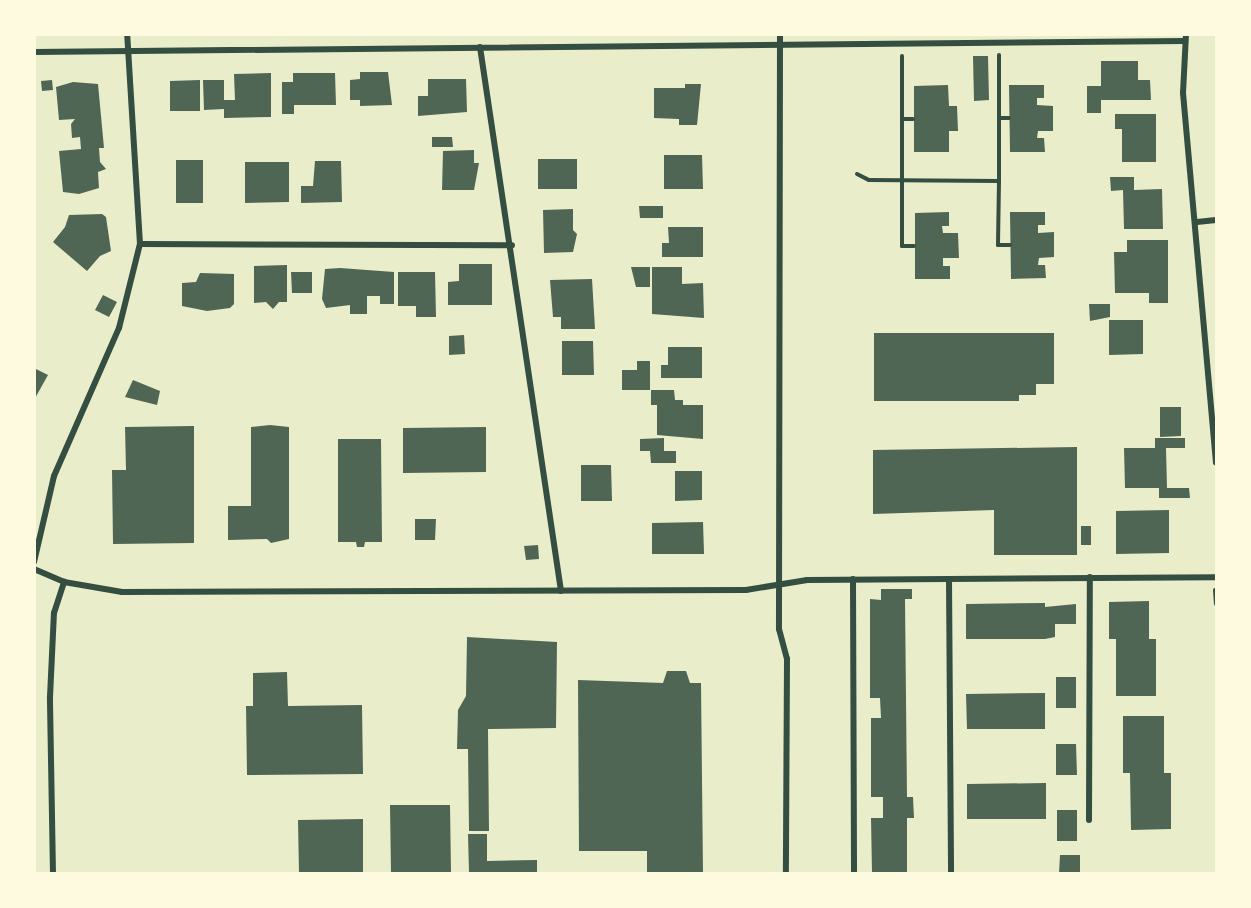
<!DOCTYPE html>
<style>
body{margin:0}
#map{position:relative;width:1251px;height:908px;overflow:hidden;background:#e9edc9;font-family:"Exo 2",sans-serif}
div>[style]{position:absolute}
.building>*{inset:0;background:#4f6655}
.path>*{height:4px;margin:-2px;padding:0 2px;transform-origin:2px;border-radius:2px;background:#344e41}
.minor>*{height:6px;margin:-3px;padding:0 3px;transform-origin:3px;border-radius:3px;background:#344e41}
span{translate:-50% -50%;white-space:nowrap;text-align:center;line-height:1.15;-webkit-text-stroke:4.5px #fefae0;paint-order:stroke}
.frame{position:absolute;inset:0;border:36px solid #fefae0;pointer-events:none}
</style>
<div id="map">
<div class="building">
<i style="clip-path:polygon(973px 56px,988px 56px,989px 100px,974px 101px)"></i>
<i style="clip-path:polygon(1101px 61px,1138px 61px,1138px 80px,1150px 80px,1151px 100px,1101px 100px,1101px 113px,1087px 113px,1087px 86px,1101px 86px)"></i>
<i style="clip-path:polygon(360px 72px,388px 72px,392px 105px,360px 106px,360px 100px,350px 100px,350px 80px,360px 79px)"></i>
<i style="clip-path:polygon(271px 73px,271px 117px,224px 118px,224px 109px,204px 110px,203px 80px,224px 80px,224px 100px,235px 100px,234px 74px)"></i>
<i style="clip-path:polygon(293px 73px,335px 73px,336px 105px,294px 105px,294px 114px,282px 114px,282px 82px,293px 82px)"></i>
<i style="clip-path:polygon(428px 79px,466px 79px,467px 112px,418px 116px,418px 96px,428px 96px)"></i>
<i style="clip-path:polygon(52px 80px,53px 90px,42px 91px,41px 81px)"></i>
<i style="clip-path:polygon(200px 80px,200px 111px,170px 111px,170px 81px)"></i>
<i style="clip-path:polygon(73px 82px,98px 84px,104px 148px,99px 148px,100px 162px,106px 169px,98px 172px,99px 188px,79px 194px,63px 192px,59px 151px,81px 149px,80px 137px,72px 138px,71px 124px,75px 119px,59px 120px,56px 87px)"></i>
<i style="clip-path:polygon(685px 84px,701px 84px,697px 125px,679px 125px,679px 119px,654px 118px,654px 88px,685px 88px)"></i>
<i style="clip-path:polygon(948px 85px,949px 106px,957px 106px,958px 131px,949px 131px,949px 152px,914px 152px,914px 86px)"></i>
<i style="clip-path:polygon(1009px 85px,1044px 85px,1044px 98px,1037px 98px,1037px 105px,1053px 106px,1053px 131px,1038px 131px,1037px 138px,1044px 138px,1045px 152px,1010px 152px)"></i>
<i style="clip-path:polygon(1115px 114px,1156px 114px,1156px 162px,1122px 162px,1122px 129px,1115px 129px)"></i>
<i style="clip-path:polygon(432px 137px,452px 137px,453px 147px,432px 147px)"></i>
<i style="clip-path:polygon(474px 150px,474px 163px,479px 163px,474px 190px,442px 190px,443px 151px)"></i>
<i style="clip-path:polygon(664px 155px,702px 155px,703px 189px,664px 189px)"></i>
<i style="clip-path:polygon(538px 159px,577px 159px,577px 189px,538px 189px)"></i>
<i style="clip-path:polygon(176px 160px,203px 160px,203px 203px,176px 203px)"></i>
<i style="clip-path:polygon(315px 161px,341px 161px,342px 202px,301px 203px,301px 186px,313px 186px)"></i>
<i style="clip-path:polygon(245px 162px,289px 162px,289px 202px,245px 203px)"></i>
<i style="clip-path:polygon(1110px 177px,1134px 177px,1134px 190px,1162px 189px,1163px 229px,1124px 229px,1123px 190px,1111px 191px)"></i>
<i style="clip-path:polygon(639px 206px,663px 206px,663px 218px,640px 218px)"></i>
<i style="clip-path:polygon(573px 209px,573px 230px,577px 234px,573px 252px,544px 253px,543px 210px)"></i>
<i style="clip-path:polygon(949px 212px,949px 226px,942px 226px,943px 233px,958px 233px,959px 258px,943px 258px,943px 266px,950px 266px,950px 279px,915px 279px,915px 213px)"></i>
<i style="clip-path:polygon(1010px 212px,1045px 212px,1045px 225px,1038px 225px,1038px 233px,1054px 232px,1054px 257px,1039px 258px,1038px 265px,1045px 265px,1046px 278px,1011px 279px)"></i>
<i style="clip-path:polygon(102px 214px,106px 217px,111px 251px,100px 256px,87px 271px,53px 242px,65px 227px,69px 215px)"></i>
<i style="clip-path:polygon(668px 227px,703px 227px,703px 257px,662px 257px,662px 243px,669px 243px)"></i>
<i style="clip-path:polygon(1127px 240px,1168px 240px,1168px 303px,1149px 303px,1149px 293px,1115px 293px,1114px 252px,1127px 252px)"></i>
<i style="clip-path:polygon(459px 264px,492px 264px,492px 305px,448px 305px,448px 282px,459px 281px)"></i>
<i style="clip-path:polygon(287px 265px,287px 302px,279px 302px,273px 309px,266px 302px,254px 303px,254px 266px)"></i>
<i style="clip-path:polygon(631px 267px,650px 267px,650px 287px,636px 287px)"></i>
<i style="clip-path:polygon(652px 267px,682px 267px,682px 284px,703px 283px,704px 318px,652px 314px)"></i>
<i style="clip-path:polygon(340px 268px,394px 272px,394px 304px,380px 304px,380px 296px,367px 296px,367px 314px,350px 314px,350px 305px,326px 308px,322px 299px,325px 269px)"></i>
<i style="clip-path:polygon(291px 272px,312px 272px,312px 293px,292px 293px)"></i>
<i style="clip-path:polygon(398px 272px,435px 272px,436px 317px,416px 317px,416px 306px,398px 306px)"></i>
<i style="clip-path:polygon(200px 273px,234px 274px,234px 304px,230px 308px,207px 311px,182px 306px,182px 283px,196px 282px)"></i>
<i style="clip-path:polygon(592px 279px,595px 329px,561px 329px,561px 317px,553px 317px,550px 280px)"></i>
<i style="clip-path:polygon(103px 295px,117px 302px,109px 317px,95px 310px)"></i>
<i style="clip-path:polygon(1089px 304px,1110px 304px,1110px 317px,1090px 321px)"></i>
<i style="clip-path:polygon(1109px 320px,1143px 320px,1143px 354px,1109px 355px)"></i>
<i style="clip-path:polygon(874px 333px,1054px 333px,1054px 384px,1036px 384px,1036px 395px,1019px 395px,1019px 401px,874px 401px)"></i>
<i style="clip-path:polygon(464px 335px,465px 354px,449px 355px,449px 336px)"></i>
<i style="clip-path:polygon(562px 341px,593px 341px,594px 375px,562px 375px)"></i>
<i style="clip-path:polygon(668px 347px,702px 347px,702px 378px,661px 378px,661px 365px,668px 365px)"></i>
<i style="clip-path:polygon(637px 361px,650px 361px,650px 390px,622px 390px,622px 370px,637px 370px)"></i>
<i style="clip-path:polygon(34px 368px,48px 375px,34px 400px)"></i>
<i style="clip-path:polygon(133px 380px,160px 391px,157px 405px,125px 397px)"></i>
<i style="clip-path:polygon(651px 390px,674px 390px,675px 400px,683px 400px,683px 405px,703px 405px,703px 439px,657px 435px,657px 405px,651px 405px)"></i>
<i style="clip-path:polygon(1160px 407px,1181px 407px,1181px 436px,1160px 437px)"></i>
<i style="clip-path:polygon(270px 425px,289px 427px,289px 539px,271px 543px,267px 539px,228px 540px,228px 506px,251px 506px,251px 427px)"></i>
<i style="clip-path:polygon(194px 426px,194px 543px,113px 544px,112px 470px,126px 470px,125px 427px)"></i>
<i style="clip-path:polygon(486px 427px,486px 472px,403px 473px,403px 428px)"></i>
<i style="clip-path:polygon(664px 438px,664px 451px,676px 451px,676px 463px,651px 463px,650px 451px,640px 451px,640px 439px)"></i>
<i style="clip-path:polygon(1155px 438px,1185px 438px,1185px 448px,1166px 448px,1167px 488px,1189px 488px,1190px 498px,1159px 498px,1159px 488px,1125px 488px,1124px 448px,1155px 448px)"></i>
<i style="clip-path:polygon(338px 439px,381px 439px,382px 542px,365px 542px,364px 547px,357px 547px,356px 542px,338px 542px)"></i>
<i style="clip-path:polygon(1077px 447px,1077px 555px,994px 555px,994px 510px,873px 514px,873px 450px)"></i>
<i style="clip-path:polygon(581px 465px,611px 465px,612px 501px,581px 501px)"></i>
<i style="clip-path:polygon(675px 471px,702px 471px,702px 500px,675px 501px)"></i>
<i style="clip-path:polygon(1169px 510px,1169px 553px,1116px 554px,1116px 511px)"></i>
<i style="clip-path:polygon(415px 519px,436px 519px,435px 540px,415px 540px)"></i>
<i style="clip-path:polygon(703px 522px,704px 554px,652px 554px,652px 523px)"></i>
<i style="clip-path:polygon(1081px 526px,1091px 526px,1091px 545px,1081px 545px)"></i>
<i style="clip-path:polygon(538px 545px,539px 559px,526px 560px,524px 546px)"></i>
<i style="clip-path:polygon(881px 589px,912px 589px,912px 599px,905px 599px,907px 797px,913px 797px,914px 818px,907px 818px,907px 873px,872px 873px,871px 818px,883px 818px,883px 797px,871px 797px,871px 718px,881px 718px,880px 698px,870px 698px,870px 599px,881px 600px)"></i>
<i style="clip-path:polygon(1149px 601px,1149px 639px,1156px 639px,1156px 696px,1116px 696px,1116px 639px,1109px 639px,1109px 602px)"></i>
<i style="clip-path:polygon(1045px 603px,1045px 607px,1076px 604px,1076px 624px,1055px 624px,1055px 637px,1045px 639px,966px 639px,966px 604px)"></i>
<i style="clip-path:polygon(467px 637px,557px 642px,556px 728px,488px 729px,489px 831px,469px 831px,468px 749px,457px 749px,458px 710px,466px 696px)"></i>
<i style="clip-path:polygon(667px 671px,686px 671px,690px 683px,701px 683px,703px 873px,647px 873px,647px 851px,579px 851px,578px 680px,663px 683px)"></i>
<i style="clip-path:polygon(287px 672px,288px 706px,362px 705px,363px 774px,247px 775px,246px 706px,253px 706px,253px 673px)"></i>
<i style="clip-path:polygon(1056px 677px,1076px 677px,1076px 708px,1056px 708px)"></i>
<i style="clip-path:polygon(1045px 693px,1045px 729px,967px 729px,966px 694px)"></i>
<i style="clip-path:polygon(1123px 716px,1164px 716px,1164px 773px,1171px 773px,1171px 829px,1131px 830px,1130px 773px,1123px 773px)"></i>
<i style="clip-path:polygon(1056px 744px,1076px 744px,1077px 775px,1056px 775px)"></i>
<i style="clip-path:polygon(1046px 783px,1046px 819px,967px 819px,967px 784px)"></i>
<i style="clip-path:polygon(390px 805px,450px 805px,451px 873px,391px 873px)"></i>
<i style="clip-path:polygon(1057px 810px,1077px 810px,1077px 841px,1057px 841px)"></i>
<i style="clip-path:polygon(363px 819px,363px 873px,299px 873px,298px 820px)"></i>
<i style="clip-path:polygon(468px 834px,487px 834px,487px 861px,537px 860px,537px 873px,469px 873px)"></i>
<i style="clip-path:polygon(1060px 855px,1080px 855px,1080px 873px,1059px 873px)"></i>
</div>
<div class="path">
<i style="left:902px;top:56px;width:190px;rotate:90deg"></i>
<i style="left:902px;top:246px;width:12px"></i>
<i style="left:1000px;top:118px;width:9px"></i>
<i style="left:902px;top:119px;width:11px"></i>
<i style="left:857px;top:174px;width:13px;rotate:27deg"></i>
<i style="left:869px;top:180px;width:130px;rotate:0.4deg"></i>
<i style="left:999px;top:181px;width:126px;rotate:-90deg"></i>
<i style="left:999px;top:181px;width:64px;rotate:90.9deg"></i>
<i style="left:998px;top:245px;width:12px"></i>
<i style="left:1215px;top:590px;width:14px;rotate:86deg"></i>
</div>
<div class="minor">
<i style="left:780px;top:34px;width:595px;rotate:90.1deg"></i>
<i style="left:779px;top:629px;width:31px;rotate:75deg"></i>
<i style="left:787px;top:659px;width:215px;rotate:90.3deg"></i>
<i style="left:1186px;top:34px;width:59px;rotate:92.9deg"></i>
<i style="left:1183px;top:93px;width:371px;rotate:84.9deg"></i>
<i style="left:480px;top:47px;width:550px;rotate:81.53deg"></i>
<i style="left:34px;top:52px;width:1151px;rotate:-0.55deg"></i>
<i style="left:1197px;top:222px;width:19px;rotate:-6deg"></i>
<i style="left:140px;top:244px;width:372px;rotate:0.2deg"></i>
<i style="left:34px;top:562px;width:88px;rotate:-76.9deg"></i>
<i style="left:54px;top:476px;width:162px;rotate:-66.3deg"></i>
<i style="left:119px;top:328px;width:87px;rotate:-76deg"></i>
<i style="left:140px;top:244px;width:210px;rotate:-93.5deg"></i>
<i style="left:34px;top:569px;width:33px;rotate:23deg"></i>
<i style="left:64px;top:582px;width:59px;rotate:9.8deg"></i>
<i style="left:122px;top:592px;width:624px;rotate:-0.18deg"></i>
<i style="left:746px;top:590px;width:62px;rotate:-9.3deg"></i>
<i style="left:807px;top:580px;width:409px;rotate:-0.4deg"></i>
<i style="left:853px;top:579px;width:295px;rotate:89.8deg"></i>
<i style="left:949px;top:579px;width:295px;rotate:89.6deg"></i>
<i style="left:1089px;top:820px;width:243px;rotate:-89.8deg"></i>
<i style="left:53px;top:874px;width:177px;rotate:-91deg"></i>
<i style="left:50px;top:697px;width:84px;rotate:-87.3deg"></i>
<i style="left:54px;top:613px;width:33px;rotate:-72deg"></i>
</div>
<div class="frame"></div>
</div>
